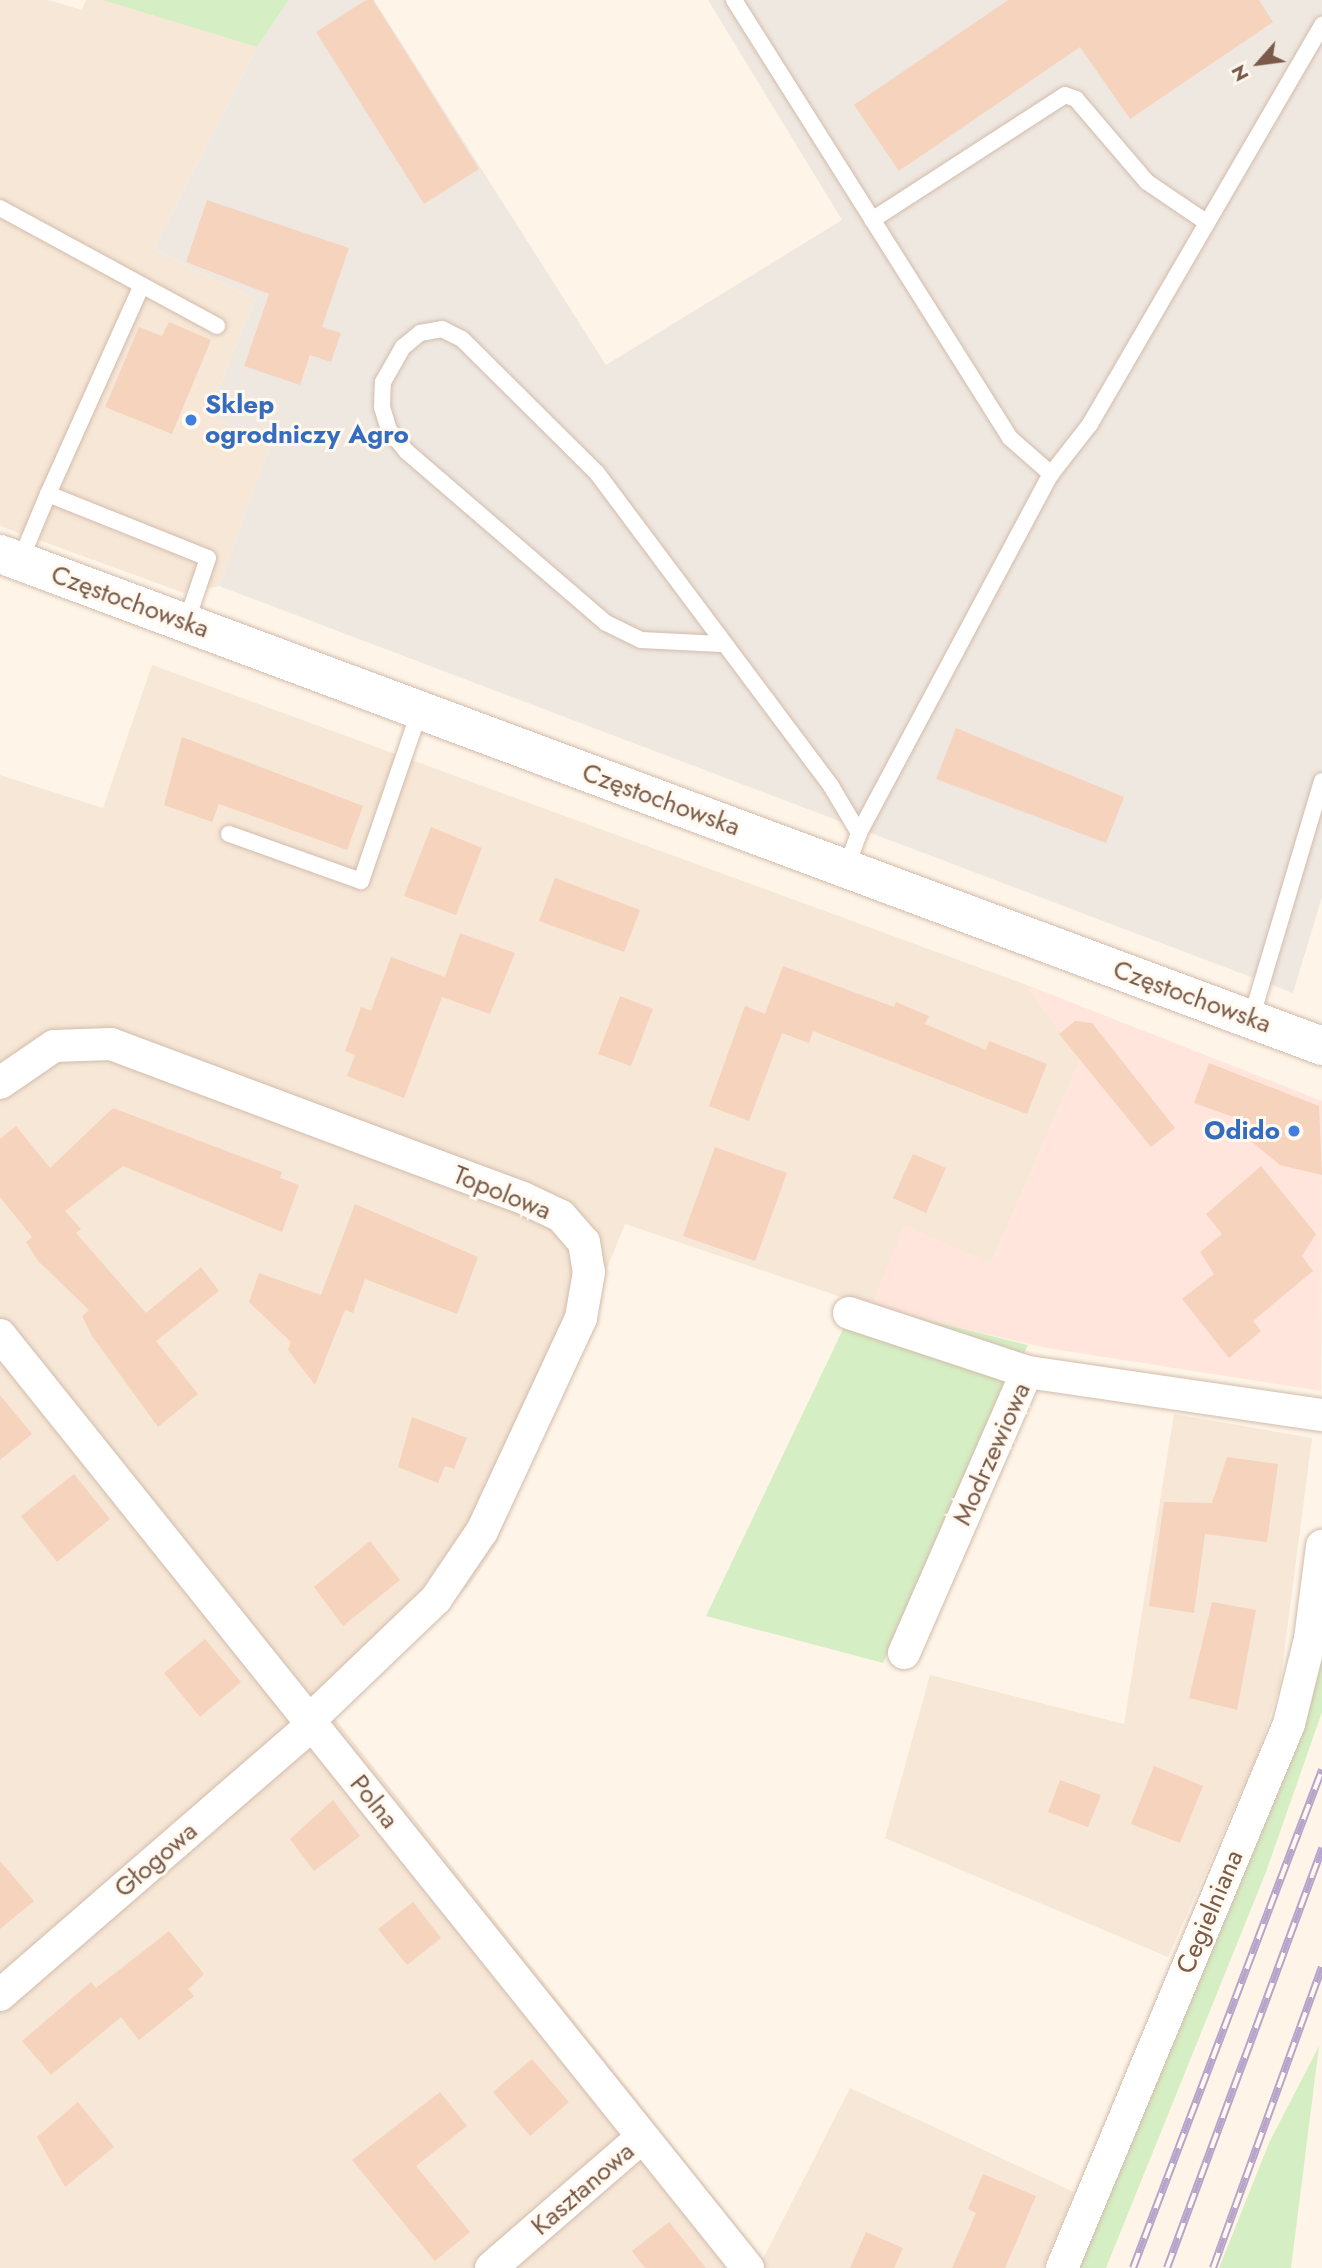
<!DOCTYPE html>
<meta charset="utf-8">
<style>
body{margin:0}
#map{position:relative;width:1322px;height:2268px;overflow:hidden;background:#fef5e8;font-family:Jost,sans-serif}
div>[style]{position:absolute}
.residential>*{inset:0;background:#f7e7d6}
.commercial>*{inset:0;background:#ffe5db}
.industrial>*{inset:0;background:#efe8e1}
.green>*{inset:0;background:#d6eec4}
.building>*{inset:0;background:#f6d3bd}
.roads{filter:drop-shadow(0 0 2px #d2bcac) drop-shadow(0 0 2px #d2bcac)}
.service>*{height:16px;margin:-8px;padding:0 8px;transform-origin:8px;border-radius:8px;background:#fff}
.minor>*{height:32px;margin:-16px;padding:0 16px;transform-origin:16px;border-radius:16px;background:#fff}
.secondary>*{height:38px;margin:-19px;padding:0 19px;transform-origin:19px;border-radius:19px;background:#fff}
.rail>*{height:8px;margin-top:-4px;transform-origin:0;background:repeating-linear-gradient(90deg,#fff9f0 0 16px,#b8a4ca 0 32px);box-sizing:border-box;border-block:2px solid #b8a4ca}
.dots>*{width:19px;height:19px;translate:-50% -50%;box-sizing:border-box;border:4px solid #fff9f0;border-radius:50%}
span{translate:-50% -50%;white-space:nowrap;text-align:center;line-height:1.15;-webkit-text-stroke:6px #fff9f0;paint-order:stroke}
.shop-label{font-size:26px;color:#366cbe;font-weight:700}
.left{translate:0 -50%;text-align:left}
.right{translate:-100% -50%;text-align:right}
.street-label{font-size:26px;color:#7b5a49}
.north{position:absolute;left:1224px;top:28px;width:70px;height:70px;-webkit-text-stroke:5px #fff9f0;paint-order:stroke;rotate:242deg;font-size:19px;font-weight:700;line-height:28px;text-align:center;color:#7b5a49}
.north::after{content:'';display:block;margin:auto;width:24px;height:32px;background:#7b5a49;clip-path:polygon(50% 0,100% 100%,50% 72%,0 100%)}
</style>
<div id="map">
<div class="residential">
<i style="clip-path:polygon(0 0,48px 0,82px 10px,86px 0,102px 0,257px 47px,154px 249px,255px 299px,208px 415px,271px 443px,219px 586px,184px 593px,0 526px)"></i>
<i style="clip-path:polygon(152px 665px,1027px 985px,1080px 1060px,991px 1263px,871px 1307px,625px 1224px,495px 1547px,469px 1586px,333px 1716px,763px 2259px,850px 2088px,1074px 2192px,1043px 2268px,0 2268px,0 775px,103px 808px)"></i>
<i style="clip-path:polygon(1174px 1414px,1312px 1438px,1280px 1685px,1258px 1754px,1168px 1957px,885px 1838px,930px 1675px,1124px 1724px)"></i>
</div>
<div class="commercial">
<i style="clip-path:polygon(1027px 985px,1322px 1101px,1321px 1391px,1047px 1348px,871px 1307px,904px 1225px,991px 1263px,1080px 1060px)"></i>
</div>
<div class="industrial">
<i style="clip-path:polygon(289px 0,374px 0,606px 365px,842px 220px,708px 0,1322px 0,1322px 897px,1293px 993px,219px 586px,271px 443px,208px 415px,255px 299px,154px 249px,257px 47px)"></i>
</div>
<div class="green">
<i style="clip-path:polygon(102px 0,289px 0,257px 47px)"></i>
<i style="clip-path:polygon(856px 1302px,1028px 1345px,883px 1663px,706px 1616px)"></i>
<i style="clip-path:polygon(1322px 1646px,1322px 1712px,1266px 1872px,1106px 2268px,1079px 2268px,1270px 1810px)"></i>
<i style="clip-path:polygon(1319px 2046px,1291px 2268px,1219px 2268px,1269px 2143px)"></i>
</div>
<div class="building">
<i style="clip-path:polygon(366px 0,373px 0,479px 169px,424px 204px,316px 32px)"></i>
<i style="clip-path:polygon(1008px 0,1259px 0,1273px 22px,1130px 119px,1080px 47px,899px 171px,854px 105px)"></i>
<i style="clip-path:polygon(207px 200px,349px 248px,322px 327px,341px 333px,331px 362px,310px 355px,300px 385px,244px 366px,269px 294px,186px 262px)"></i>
<i style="clip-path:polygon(169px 322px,211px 340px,172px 434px,105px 407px,139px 327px,162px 336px)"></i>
<i style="clip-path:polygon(956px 728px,1124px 797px,1106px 843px,936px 779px)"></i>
<i style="clip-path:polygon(182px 737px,363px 806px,347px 850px,219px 804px,212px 822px,164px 805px)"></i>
<i style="clip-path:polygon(431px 827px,482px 848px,456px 915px,404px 896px)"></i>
<i style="clip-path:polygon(555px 878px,640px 910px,624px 952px,539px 921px)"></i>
<i style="clip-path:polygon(460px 933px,515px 953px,490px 1014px,442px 997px,404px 1098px,347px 1076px,355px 1055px,345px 1051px,361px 1007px,371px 1011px,391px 957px,445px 977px)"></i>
<i style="clip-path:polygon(783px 966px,894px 1007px,896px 1002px,929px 1016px,925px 1024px,986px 1050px,989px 1041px,1047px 1064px,1027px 1114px,813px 1031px,809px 1043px,782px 1033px,749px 1121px,709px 1106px,745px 1006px,765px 1014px)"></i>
<i style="clip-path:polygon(620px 996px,653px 1009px,631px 1066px,598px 1054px)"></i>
<i style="clip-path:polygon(1075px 1021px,1092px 1023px,1175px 1128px,1151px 1147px,1059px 1034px)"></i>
<i style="clip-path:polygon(1209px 1063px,1319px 1106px,1322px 1175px,1280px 1165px,1247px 1138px,1253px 1124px,1194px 1103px)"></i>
<i style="clip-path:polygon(113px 1108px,282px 1172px,280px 1178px,299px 1185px,282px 1232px,123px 1166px,65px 1211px,81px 1229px,76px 1233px,146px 1313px,201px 1267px,219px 1291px,156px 1341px,198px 1394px,158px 1427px,92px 1336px,82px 1316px,89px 1310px,38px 1261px,26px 1242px,32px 1237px,0 1197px,0 1139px,16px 1126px,50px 1168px)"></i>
<i style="clip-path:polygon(715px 1147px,787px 1173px,755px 1261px,683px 1236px)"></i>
<i style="clip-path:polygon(913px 1154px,946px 1168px,926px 1213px,893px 1198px)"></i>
<i style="clip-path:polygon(1261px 1166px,1316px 1234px,1302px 1256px,1313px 1271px,1253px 1321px,1261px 1331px,1229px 1358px,1182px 1299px,1214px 1274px,1200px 1252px,1222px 1234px,1206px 1214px)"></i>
<i style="clip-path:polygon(355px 1204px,478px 1257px,457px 1314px,365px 1279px,353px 1313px,345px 1310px,315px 1385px,288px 1350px,291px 1342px,249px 1302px,259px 1273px,321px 1295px)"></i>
<i style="clip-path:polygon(0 1395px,32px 1434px,0 1460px)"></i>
<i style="clip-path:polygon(412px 1417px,467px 1438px,454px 1469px,445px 1466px,438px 1483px,398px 1467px)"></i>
<i style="clip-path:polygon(1227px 1457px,1278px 1464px,1267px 1542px,1205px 1534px,1194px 1613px,1149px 1606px,1164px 1502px,1212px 1503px)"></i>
<i style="clip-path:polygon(74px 1474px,110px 1519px,57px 1562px,21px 1516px)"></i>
<i style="clip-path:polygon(370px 1541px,400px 1580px,343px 1626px,314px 1587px)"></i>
<i style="clip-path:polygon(1212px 1602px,1256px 1610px,1237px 1710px,1189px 1698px)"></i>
<i style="clip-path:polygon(205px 1639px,241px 1682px,200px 1717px,164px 1673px)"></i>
<i style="clip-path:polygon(1154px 1766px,1203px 1786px,1180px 1843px,1131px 1824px)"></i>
<i style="clip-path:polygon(1060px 1780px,1101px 1795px,1088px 1827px,1048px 1812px)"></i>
<i style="clip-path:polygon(333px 1800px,360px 1836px,314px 1871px,290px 1839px)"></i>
<i style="clip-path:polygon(0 1861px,34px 1901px,0 1929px)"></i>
<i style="clip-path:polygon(413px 1902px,441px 1938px,407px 1965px,378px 1929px)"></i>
<i style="clip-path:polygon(169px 1931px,204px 1974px,188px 1989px,194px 1996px,139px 2040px,121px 2017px,51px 2075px,22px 2041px,91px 1982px,96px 1988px)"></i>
<i style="clip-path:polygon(532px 2059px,569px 2102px,530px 2136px,493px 2092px)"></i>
<i style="clip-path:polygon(440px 2092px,467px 2126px,416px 2166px,470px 2232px,435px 2261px,352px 2160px)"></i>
<i style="clip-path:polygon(78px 2102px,114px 2147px,65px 2187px,37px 2137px)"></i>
<i style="clip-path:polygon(983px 2174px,1036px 2196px,1005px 2268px,952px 2268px,976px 2213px,968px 2209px)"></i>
<i style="clip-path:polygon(669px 2222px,706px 2268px,645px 2268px,632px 2251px)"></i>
<i style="clip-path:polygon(866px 2232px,903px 2248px,894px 2268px,850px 2268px)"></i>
</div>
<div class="roads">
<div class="service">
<i style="left:734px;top:0;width:518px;rotate:57.78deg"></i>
<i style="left:1010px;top:438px;width:55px;rotate:41.3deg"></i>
<i style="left:0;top:208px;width:247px;rotate:28.5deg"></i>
<i style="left:872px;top:220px;width:230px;rotate:-32.9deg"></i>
<i style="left:1065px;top:95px;width:12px;rotate:20deg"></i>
<i style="left:1076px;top:99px;width:109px;rotate:49.5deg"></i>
<i style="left:1147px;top:182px;width:71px;rotate:34.1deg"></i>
<i style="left:48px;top:494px;width:227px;rotate:-65.8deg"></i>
<i style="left:20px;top:561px;width:73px;rotate:-67.3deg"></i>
<i style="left:48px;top:494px;width:172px;rotate:21.8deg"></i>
<i style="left:208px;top:558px;width:69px;rotate:108.7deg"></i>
<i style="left:721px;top:644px;width:80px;rotate:-177.1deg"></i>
<i style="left:641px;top:640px;width:39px;rotate:-154deg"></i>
<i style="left:606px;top:623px;width:262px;rotate:-139.3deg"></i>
<i style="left:407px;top:452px;width:28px;rotate:-129deg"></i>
<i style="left:389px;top:430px;width:24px;rotate:-107deg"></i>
<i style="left:382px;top:407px;width:25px;rotate:-88deg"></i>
<i style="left:383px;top:382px;width:40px;rotate:-60.3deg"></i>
<i style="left:403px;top:347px;width:22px;rotate:-39deg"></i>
<i style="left:420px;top:333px;width:22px;rotate:-10deg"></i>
<i style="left:442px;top:329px;width:22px;rotate:27deg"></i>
<i style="left:462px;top:339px;width:190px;rotate:44.8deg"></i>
<i style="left:597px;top:473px;width:391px;rotate:53.2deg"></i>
<i style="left:831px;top:786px;width:55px;rotate:59.2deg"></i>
<i style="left:859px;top:833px;width:38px;rotate:110deg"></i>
<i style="left:859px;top:833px;width:407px;rotate:-61.9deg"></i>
<i style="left:1051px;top:474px;width:63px;rotate:-52deg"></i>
<i style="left:1090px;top:424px;width:462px;rotate:-59.8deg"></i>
<i style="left:229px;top:834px;width:140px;rotate:19.6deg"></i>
<i style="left:361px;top:881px;width:181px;rotate:-71deg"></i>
<i style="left:1251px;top:1019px;width:248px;rotate:-73.4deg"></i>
</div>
<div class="minor">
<i style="left:0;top:1083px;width:65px;rotate:-34.4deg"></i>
<i style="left:54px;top:1046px;width:57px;rotate:-2deg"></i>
<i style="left:111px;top:1044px;width:440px;rotate:20.5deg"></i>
<i style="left:523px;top:1198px;width:42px;rotate:25.3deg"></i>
<i style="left:561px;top:1216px;width:35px;rotate:49deg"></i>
<i style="left:584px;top:1242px;width:30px;rotate:81deg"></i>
<i style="left:589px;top:1272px;width:47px;rotate:99.9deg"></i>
<i style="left:581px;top:1318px;width:235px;rotate:114.9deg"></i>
<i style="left:482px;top:1531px;width:82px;rotate:124.1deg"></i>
<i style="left:436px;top:1599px;width:176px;rotate:136.2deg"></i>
<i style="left:849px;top:1313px;width:188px;rotate:18.3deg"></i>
<i style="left:0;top:1335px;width:1196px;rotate:51.28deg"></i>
<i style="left:904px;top:1653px;width:307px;rotate:-66.4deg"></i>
<i style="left:1027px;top:1372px;width:298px;rotate:8.3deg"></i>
<i style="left:0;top:1995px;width:413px;rotate:-40.9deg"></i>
<i style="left:491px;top:2268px;width:200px;rotate:-40.9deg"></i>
<i style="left:1062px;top:2268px;width:589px;rotate:-67.35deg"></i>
<i style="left:1289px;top:1724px;width:88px;rotate:-76.1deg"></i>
<i style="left:1310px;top:1639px;width:94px;rotate:-82.6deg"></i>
</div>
<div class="secondary">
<i style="left:0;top:554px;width:1411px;rotate:20.41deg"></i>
</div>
</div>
<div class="rail">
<i style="left:1133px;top:2268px;width:533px;rotate:-69.22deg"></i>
<i style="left:1167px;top:2268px;width:448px;rotate:-69.7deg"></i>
<i style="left:1213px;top:2268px;width:320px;rotate:-70.1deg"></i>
</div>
<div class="dots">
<i style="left:191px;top:420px;background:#3f7fe0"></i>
<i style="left:1294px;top:1131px;background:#3f7fe0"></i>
</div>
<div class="shop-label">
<span class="left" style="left:205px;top:420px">Sklep<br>ogrodniczy Agro</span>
<span class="right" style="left:1280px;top:1131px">Odido</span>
</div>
<div class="street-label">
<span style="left:130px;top:602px;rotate:20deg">Częstochowska</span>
<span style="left:661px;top:800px;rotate:20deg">Częstochowska</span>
<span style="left:1192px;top:997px;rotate:20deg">Częstochowska</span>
<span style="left:502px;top:1193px;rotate:22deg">Topolowa</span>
<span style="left:992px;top:1454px;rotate:-66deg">Modrzewiowa</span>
<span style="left:374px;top:1802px;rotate:51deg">Polna</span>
<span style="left:156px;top:1860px;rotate:-41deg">Głogowa</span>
<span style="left:1210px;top:1912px;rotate:-67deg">Cegielniana</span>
<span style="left:583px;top:2189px;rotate:-41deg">Kasztanowa</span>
</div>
<div class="north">N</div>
</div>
